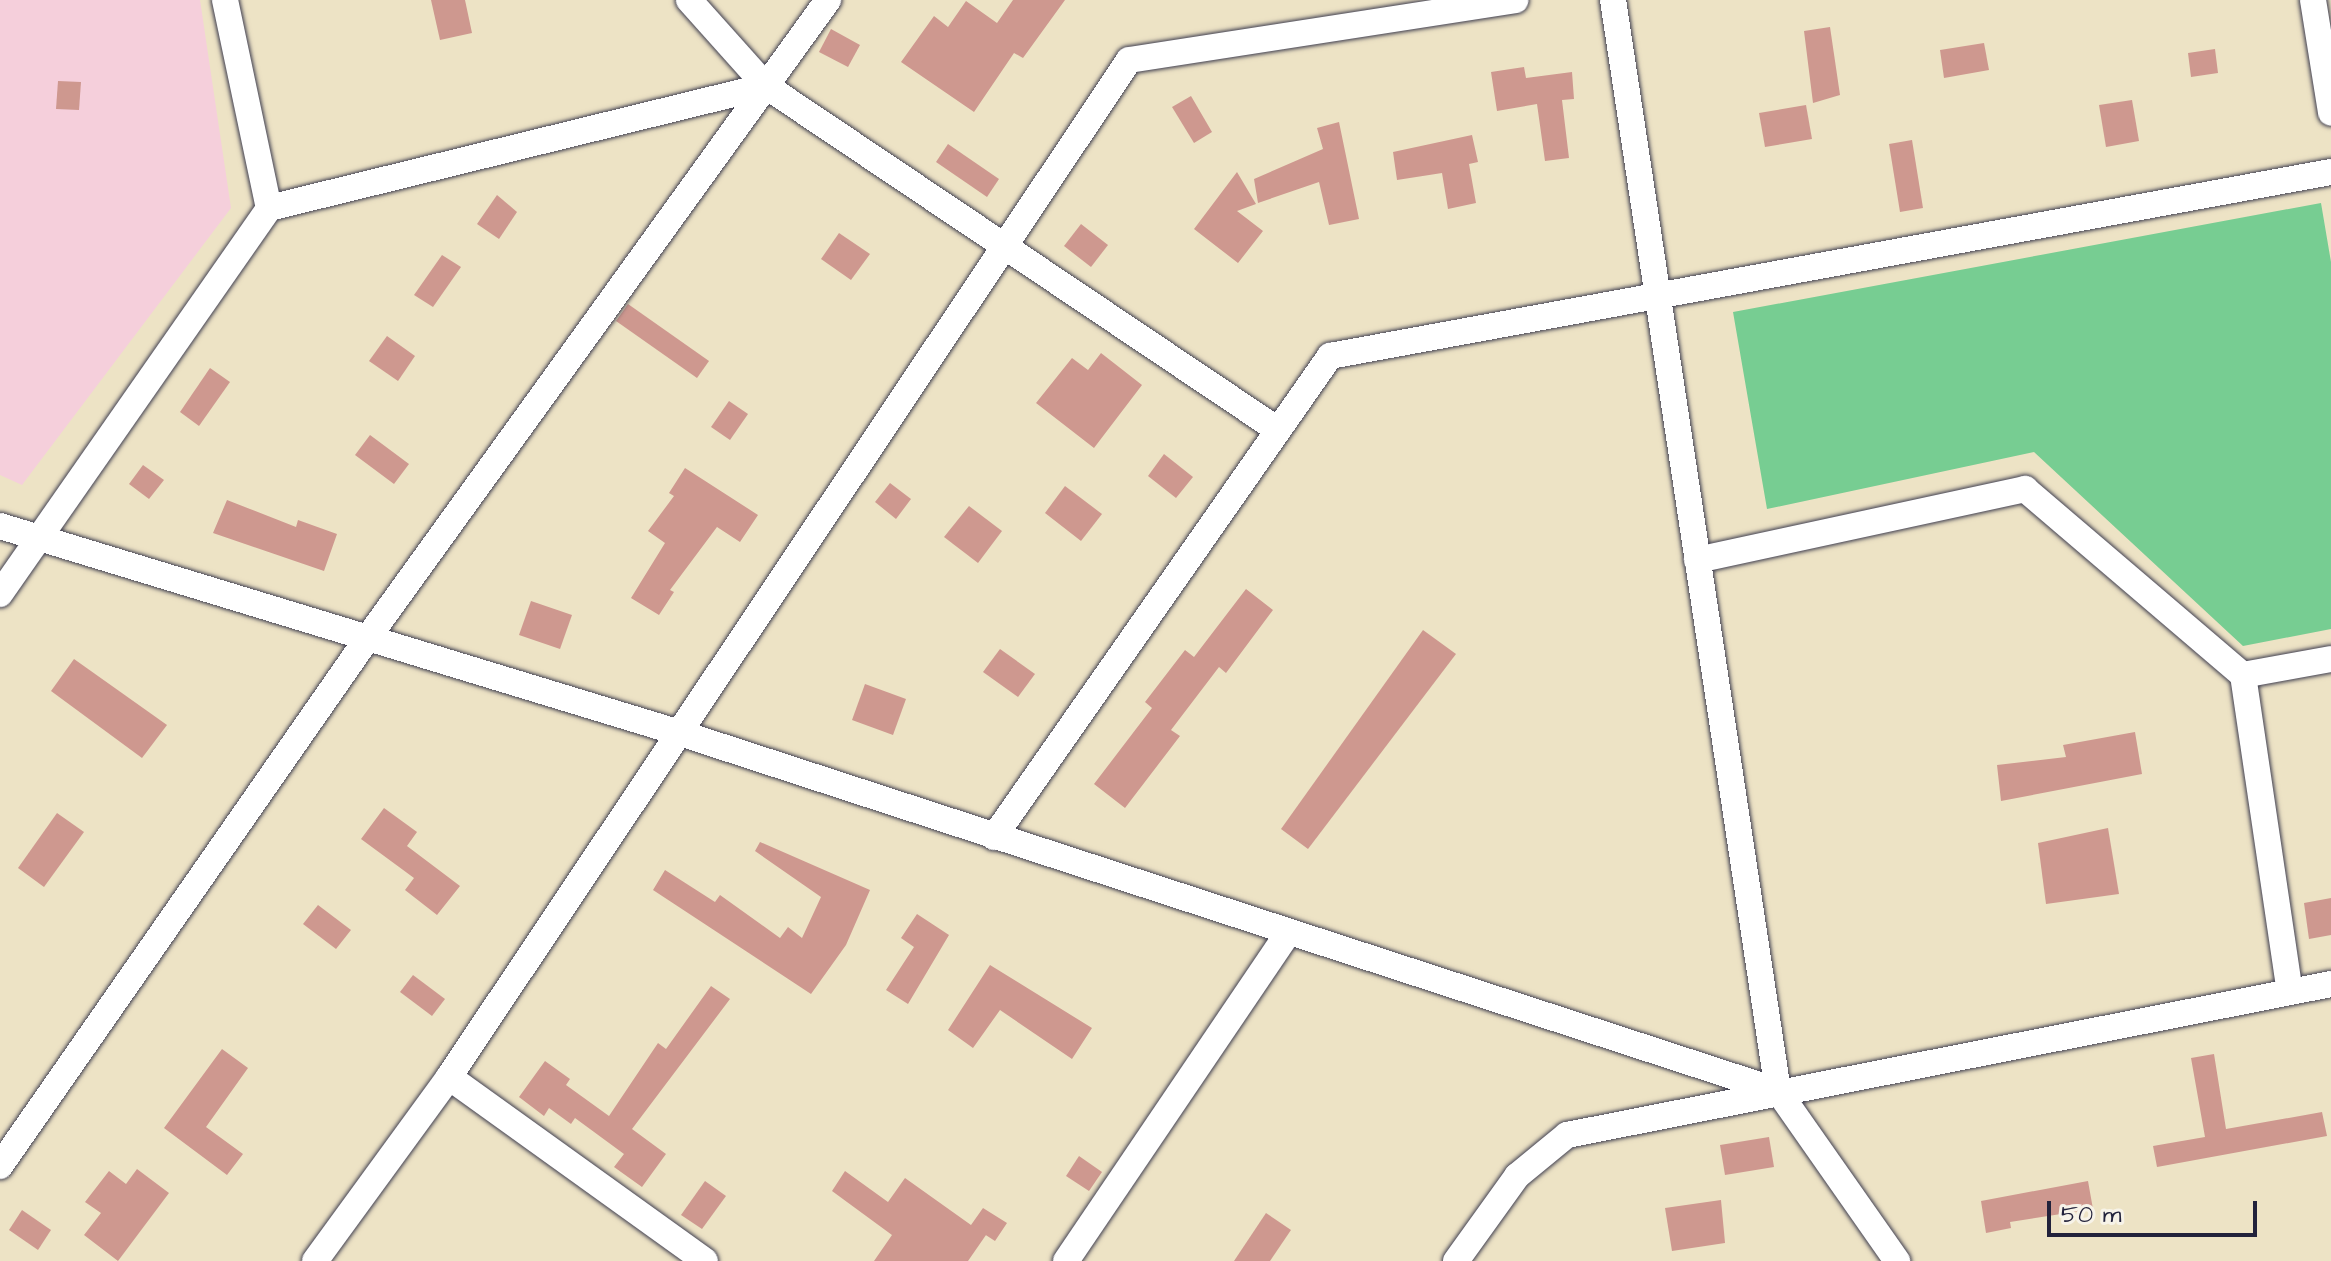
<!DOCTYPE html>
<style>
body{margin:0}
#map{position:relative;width:2331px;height:1261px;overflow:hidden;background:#ede3c5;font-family:"Architects Daughter",sans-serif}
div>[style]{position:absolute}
.built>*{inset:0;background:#f5cfdb}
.green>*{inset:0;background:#77cd92}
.building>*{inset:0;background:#ce988f}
.roads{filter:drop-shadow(0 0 2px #403f50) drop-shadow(0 0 2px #403f50)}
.street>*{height:26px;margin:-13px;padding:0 13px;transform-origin:13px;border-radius:13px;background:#fff}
span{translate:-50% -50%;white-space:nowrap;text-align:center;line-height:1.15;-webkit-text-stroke:7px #f7f3e8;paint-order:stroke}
.scale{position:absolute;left:2047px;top:1201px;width:210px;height:36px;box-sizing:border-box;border:4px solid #22223b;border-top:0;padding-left:10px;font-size:24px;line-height:28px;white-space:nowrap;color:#22223b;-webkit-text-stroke:6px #f7f3e8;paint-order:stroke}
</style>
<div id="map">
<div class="built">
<i style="clip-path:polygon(0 0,200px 0,231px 208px,22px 485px,0 475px)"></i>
</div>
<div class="green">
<i style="clip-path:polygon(2321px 203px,2331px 262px,2331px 629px,2243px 646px,2034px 452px,1767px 509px,1733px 312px)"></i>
</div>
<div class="building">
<i style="clip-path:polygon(431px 0,465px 0,472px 33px,440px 40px)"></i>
<i style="clip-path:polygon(1013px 0,1065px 0,1023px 58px,1014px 53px,974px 112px,901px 62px,934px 16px,948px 27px,966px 1px,997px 23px)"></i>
<i style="clip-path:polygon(1830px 27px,1840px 95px,1813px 103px,1804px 31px)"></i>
<i style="clip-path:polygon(831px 29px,860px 45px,848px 67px,819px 52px)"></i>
<i style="clip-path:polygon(1984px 43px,1989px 70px,1944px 78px,1940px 50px)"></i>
<i style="clip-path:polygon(2215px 49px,2218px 73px,2191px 77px,2188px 53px)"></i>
<i style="clip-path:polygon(1524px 67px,1526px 78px,1572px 72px,1574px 99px,1562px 100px,1569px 158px,1545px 161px,1537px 104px,1497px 111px,1491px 72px)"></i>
<i style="clip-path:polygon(58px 81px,81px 82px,79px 110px,56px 109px)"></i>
<i style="clip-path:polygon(1191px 96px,1212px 132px,1194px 143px,1172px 107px)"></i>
<i style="clip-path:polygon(2132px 100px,2139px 141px,2106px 147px,2099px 105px)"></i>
<i style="clip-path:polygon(1806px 105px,1812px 139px,1765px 147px,1759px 113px)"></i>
<i style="clip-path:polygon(1339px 122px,1359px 219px,1329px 225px,1319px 182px,1258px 203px,1254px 179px,1323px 149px,1317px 128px)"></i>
<i style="clip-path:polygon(1472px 135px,1478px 162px,1469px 164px,1476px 203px,1448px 209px,1442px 173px,1397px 180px,1393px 152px)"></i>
<i style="clip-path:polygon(1912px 140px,1923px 208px,1900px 212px,1889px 144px)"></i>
<i style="clip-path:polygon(948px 144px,999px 179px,987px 197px,936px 162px)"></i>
<i style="clip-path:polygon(1237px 172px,1256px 204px,1237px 211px,1263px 231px,1238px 263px,1194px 229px)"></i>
<i style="clip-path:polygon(497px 195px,517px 212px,499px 239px,477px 224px)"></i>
<i style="clip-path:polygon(1081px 224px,1108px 245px,1091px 267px,1064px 246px)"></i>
<i style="clip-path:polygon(839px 233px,870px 254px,851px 280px,821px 259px)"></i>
<i style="clip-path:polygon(442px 255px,461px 267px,433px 307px,414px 295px)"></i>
<i style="clip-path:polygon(628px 304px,709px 361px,697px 378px,616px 321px)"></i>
<i style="clip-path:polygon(387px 336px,415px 356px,398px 381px,369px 361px)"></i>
<i style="clip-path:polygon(1101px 353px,1142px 385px,1094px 448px,1036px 403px,1072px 358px,1088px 370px)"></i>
<i style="clip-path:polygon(210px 368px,230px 382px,199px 426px,180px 412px)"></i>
<i style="clip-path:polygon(729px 401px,748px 414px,730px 440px,711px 427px)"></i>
<i style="clip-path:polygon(370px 435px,409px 464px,394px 484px,355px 455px)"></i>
<i style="clip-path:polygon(1164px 454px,1193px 477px,1176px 498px,1148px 476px)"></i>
<i style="clip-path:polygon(143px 465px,164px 480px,149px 499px,129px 484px)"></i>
<i style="clip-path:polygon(685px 468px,758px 515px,740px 542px,717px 527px,670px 590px,674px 592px,659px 615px,631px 598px,665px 543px,648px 531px,674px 496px,669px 493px)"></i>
<i style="clip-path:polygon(890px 483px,911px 499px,896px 519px,875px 502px)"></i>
<i style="clip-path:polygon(1065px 486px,1102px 514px,1081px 541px,1045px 513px)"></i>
<i style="clip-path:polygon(227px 500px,296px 527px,298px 520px,337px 534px,324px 571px,213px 533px)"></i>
<i style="clip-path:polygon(969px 506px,1002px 531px,978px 563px,944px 537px)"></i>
<i style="clip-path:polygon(1246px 589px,1273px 610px,1226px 673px,1219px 667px,1171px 730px,1180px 736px,1125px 808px,1094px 784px,1152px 708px,1145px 702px,1185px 650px,1194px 657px)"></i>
<i style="clip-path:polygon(531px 601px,572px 615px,560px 649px,519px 635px)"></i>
<i style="clip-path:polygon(1423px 630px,1456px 654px,1308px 849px,1281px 829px)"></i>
<i style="clip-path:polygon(1000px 649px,1035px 674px,1018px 697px,983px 672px)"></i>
<i style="clip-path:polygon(74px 659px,167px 725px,142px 758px,51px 691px)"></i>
<i style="clip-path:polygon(865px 684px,906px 699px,893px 735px,852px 720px)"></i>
<i style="clip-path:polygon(2135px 732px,2142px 774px,2001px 801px,1997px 765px,2066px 757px,2063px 745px)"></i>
<i style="clip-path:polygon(384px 808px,417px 832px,407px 846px,460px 886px,437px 915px,405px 890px,414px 878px,361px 839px)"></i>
<i style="clip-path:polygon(57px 813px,84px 832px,44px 887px,18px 868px)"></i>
<i style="clip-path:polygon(2108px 828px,2119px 894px,2046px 904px,2038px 843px)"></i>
<i style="clip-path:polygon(760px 842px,870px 890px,846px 945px,811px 994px,653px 890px,665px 870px,715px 902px,720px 895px,780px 938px,788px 927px,802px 938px,821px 897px,755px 851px)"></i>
<i style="clip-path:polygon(2331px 898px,2331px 935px,2309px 939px,2304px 903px)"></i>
<i style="clip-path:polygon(318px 905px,351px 930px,336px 949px,303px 924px)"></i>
<i style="clip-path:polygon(917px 914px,949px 935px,908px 1004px,886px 990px,914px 947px,901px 938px)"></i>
<i style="clip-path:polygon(990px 965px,1092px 1028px,1072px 1059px,1000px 1010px,973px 1048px,948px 1030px)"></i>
<i style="clip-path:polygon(413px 975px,445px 999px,432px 1016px,400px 992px)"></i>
<i style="clip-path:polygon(711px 986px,730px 999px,632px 1129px,666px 1154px,642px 1187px,614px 1167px,624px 1154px,575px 1118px,571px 1124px,549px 1108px,544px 1116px,519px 1097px,545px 1061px,570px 1079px,566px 1085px,609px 1116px,658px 1043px,666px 1049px)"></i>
<i style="clip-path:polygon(222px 1049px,248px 1068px,206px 1127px,243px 1154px,227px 1175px,164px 1128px)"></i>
<i style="clip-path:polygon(2214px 1054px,2226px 1129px,2322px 1112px,2327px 1136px,2157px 1167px,2153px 1146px,2205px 1137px,2191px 1058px)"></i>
<i style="clip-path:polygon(1769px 1137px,1774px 1167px,1725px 1175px,1720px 1145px)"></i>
<i style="clip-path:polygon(1079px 1156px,1102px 1172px,1089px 1191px,1066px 1176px)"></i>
<i style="clip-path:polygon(137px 1169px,169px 1193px,118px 1261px,84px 1235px,101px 1213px,85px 1202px,109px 1171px,126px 1184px)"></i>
<i style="clip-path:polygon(845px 1171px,888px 1202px,905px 1178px,971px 1225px,983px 1208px,1007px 1223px,995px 1241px,978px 1230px,986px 1235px,968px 1261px,874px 1261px,892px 1235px,832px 1191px)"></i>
<i style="clip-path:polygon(705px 1181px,726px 1196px,702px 1229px,681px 1215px)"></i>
<i style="clip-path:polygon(2088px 1181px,2093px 1209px,2010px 1222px,2011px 1228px,1986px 1233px,1981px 1201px)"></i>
<i style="clip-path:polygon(1721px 1200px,1725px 1243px,1672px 1251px,1665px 1208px)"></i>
<i style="clip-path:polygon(22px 1210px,51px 1230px,38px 1250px,9px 1230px)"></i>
<i style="clip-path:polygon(1266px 1213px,1291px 1230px,1270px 1261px,1234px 1261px)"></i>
</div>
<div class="roads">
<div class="street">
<i style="left:225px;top:0;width:213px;rotate:78.1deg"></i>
<i style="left:689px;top:0;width:115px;rotate:48.2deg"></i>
<i style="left:766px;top:86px;width:617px;rotate:33.9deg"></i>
<i style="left:1613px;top:0;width:1103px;rotate:81.4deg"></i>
<i style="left:1778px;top:1091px;width:208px;rotate:55deg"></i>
<i style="left:2313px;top:0;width:114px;rotate:80.9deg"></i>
<i style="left:0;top:526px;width:711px;rotate:16.93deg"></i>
<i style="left:680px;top:733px;width:1155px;rotate:18.06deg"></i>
<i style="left:1697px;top:560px;width:336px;rotate:-12.2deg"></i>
<i style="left:2025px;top:489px;width:287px;rotate:40.5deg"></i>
<i style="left:2243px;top:675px;width:320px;rotate:81.6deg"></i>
<i style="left:0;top:594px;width:470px;rotate:-55.1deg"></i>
<i style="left:269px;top:208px;width:512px;rotate:-13.79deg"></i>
<i style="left:2243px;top:675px;width:89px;rotate:-10.3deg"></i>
<i style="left:994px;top:837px;width:587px;rotate:-55.06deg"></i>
<i style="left:1330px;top:356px;width:1018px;rotate:-10.42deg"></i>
<i style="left:449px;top:1077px;width:315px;rotate:35.7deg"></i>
<i style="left:0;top:1166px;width:642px;rotate:-55.15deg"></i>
<i style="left:367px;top:639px;width:788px;rotate:-54.19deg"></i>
<i style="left:315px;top:1261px;width:228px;rotate:-53.9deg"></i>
<i style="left:449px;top:1077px;width:1223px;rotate:-56.23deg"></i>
<i style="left:1129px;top:60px;width:391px;rotate:-8.8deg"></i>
<i style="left:1066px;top:1261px;width:395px;rotate:-55.9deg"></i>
<i style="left:1456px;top:1261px;width:105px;rotate:-54.3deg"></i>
<i style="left:1517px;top:1176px;width:65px;rotate:-39.4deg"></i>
<i style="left:1567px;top:1135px;width:779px;rotate:-11.18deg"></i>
</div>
</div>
<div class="scale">50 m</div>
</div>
